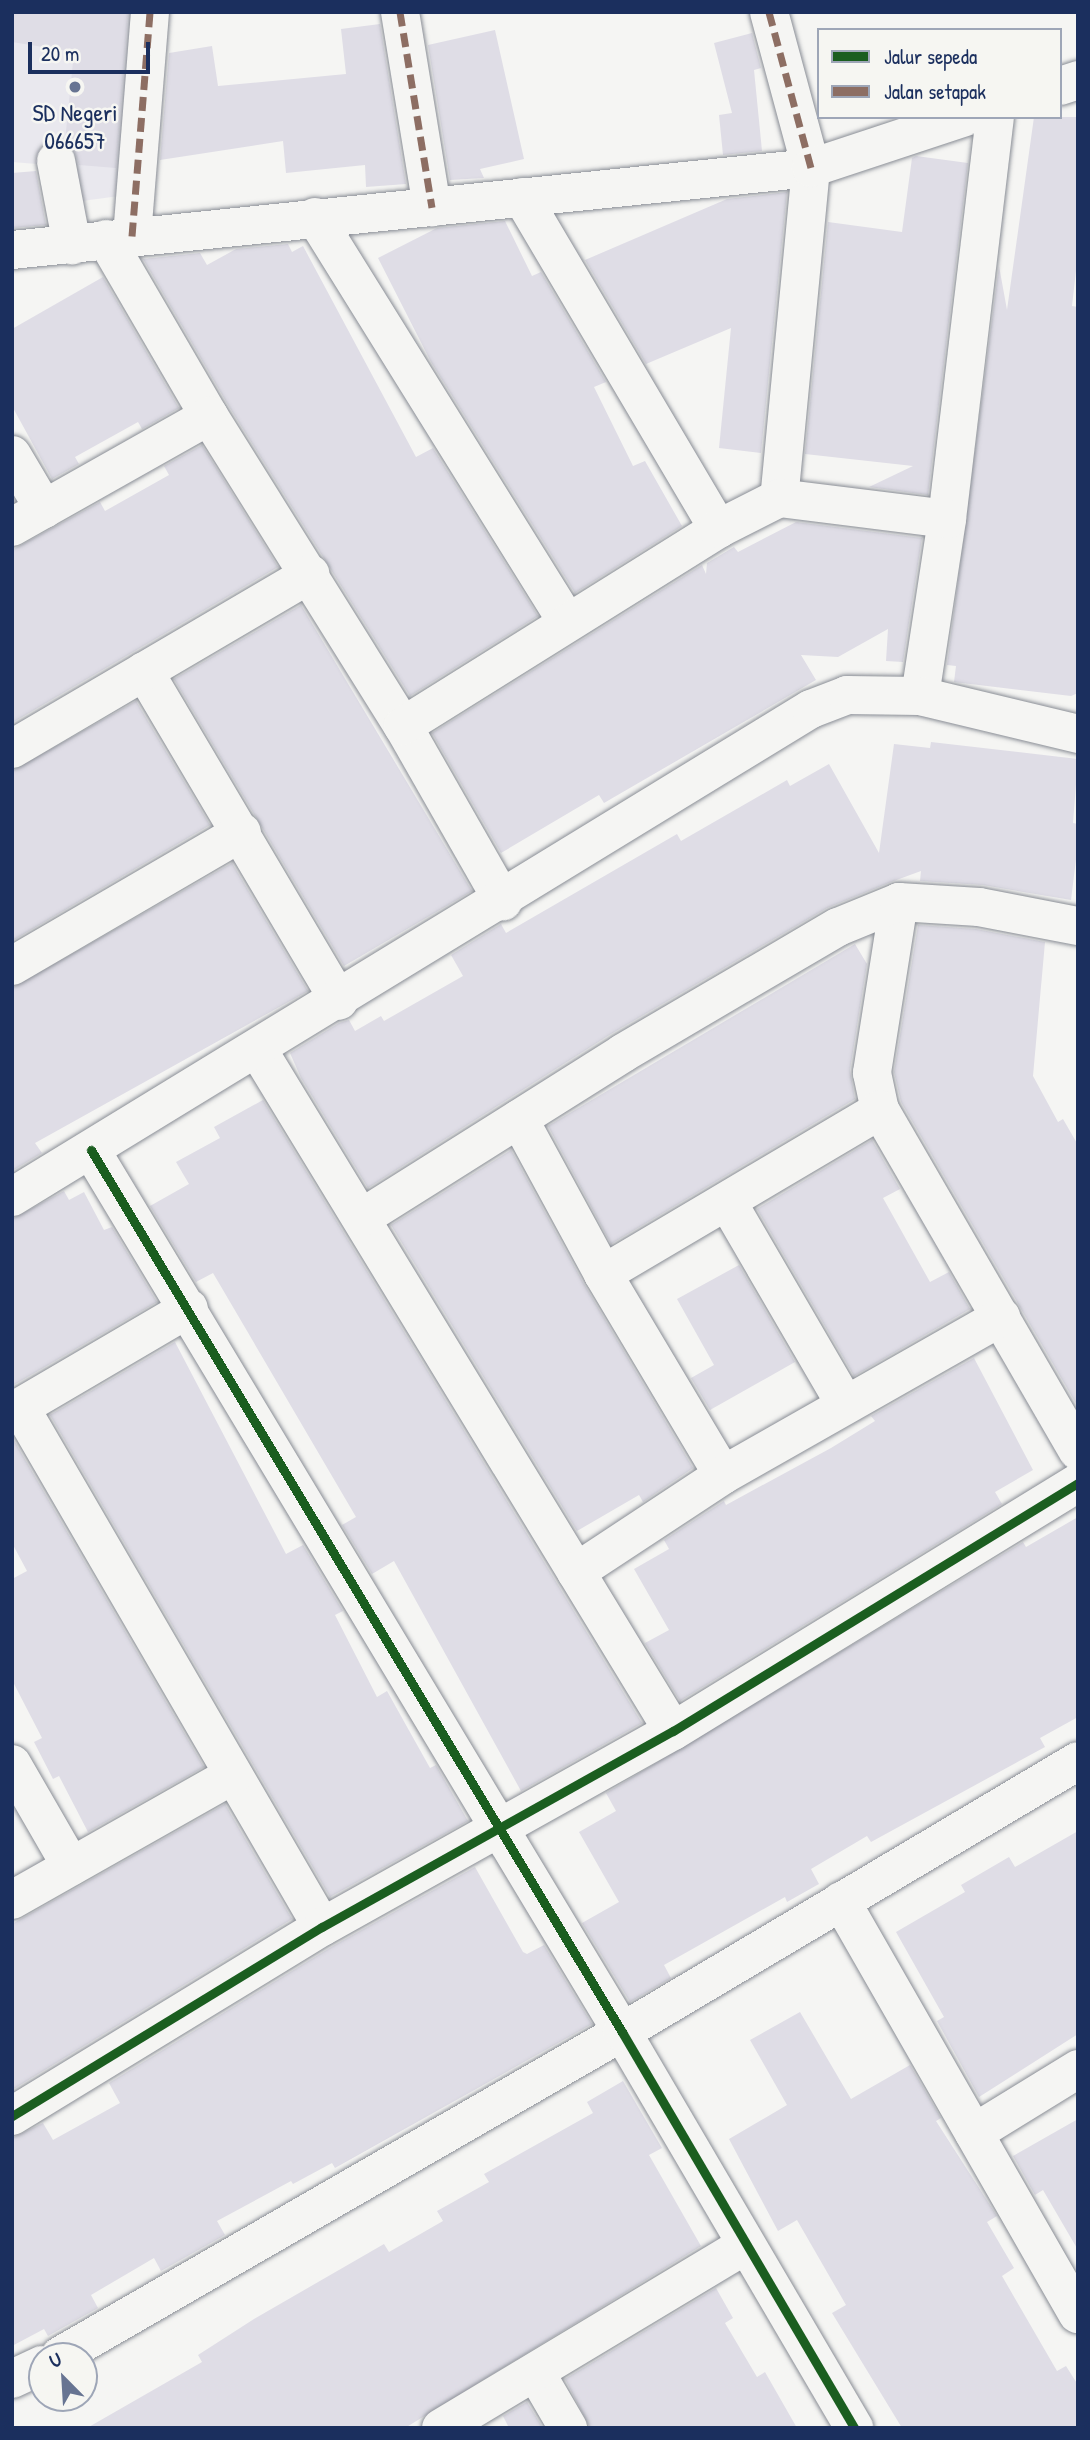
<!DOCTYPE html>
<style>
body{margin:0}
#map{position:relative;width:1090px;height:2440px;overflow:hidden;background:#f5f5f3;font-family:"Patrick Hand",sans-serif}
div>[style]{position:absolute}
.built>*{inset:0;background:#e9e8ee}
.building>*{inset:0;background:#dfdde6}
.roads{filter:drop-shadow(0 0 2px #898d95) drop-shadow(0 0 2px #898d95)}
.minor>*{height:38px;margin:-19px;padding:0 19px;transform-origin:19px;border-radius:19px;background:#f5f5f3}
.quiet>*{height:7px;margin-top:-3.5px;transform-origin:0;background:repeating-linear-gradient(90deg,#8d6e63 0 14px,transparent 0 21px)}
.cycleway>*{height:9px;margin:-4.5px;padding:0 4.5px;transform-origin:4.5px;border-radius:4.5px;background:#1b5e20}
.dots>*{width:19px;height:19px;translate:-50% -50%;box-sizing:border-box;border:4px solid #f6f6f2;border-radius:50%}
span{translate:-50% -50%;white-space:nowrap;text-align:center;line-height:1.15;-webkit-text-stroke:5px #f6f6f2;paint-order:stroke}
.poi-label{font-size:24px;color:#1b2f5e}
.frame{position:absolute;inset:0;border:14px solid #1b2f5e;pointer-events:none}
.legend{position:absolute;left:817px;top:28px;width:245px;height:91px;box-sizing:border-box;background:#f6f6f2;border:2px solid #9ea6b7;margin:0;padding:9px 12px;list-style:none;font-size:21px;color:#1b2f5e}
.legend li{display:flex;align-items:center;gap:14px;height:35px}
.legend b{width:35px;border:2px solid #9ea6b7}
.north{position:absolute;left:28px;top:2342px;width:70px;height:70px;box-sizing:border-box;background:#f6f6f2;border:2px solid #9ea6b7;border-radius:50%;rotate:336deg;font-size:19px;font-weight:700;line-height:28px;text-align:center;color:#1b2f5e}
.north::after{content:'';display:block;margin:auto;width:24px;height:32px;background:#677492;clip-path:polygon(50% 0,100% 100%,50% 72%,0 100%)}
.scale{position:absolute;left:28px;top:42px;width:122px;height:32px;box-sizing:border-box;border:4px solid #1b2f5e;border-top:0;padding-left:9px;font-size:21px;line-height:24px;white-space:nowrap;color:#1b2f5e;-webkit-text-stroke:5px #f6f6f2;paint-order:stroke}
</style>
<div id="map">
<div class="built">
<i style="clip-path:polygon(12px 12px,145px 12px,127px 195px,67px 203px,49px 165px,12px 162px)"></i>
</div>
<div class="building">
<i style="clip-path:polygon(12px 12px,128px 12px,116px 168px,79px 165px,73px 147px,65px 141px,74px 52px,12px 42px)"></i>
<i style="clip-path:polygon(380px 24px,406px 184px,366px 187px,365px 165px,286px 173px,283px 141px,160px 160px,169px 53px,212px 46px,218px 86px,346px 74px,341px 29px)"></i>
<i style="clip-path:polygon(495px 30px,524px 159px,480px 169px,484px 178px,450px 180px,428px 45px)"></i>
<i style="clip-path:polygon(752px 33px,761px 68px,754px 70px,762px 151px,723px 155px,719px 115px,732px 113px,714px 43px)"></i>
<i style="clip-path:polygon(1034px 117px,1078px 117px,1078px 253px,1072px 306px,1078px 307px,1078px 693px,1071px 696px,954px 682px,956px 666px,947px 665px,999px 266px,1007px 310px)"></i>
<i style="clip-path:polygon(916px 156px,968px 163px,928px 495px,869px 487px,913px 466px,805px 454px,828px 222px,902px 232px,912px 158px)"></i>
<i style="clip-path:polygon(36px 171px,46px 225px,12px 228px,12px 173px)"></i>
<i style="clip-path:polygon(787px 192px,761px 453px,719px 448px,731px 328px,646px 364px,585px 260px,727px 199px)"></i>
<i style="clip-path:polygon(505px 221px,532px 276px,541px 272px,606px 382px,594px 387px,633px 466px,645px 461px,682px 526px,575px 593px,431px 362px,378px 258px,437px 228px)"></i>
<i style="clip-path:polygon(288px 244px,292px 252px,303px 246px,416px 457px,433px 448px,538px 616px,410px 696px,228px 405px,143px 259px,200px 253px,207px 265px,236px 249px)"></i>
<i style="clip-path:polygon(103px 277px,179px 408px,142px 429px,138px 422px,75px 457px,79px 464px,52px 479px,12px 406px,12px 329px)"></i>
<i style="clip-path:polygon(202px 445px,278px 567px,12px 723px,12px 550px,100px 502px,105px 511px,169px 475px,164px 466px)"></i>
<i style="clip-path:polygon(796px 522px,922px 538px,903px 662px,886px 661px,888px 629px,838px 657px,801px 655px,816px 680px,604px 803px,599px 795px,501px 853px,432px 733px,702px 565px,706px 574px,707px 563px,734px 547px,738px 552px)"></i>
<i style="clip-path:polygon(301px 605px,472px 891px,344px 966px,174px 679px)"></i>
<i style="clip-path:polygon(136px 701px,210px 825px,12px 941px,12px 771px)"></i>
<i style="clip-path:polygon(931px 742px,1078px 759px,1073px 823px,1078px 824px,1078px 843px,1071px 900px,983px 885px,920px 881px,921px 871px,891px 882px,827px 908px,611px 1034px,368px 1188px,301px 1078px,290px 1053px,339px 1023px,349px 1020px,355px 1031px,381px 1016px,384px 1021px,463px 976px,451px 955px,501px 924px,506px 933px,677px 834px,681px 841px,787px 780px,790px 786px,829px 764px,879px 853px,894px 744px,930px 748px)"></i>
<i style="clip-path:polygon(232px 863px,308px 991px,35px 1143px,42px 1153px,12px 1171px,12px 988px)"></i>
<i style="clip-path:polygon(918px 925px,976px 929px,1045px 942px,1033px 1076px,1058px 1122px,1063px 1119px,1078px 1145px,1078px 1407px,901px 1102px,894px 1072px)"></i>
<i style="clip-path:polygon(855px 944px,867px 964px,850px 1070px,855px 1099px,611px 1244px,548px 1126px)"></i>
<i style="clip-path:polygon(263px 1100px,642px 1723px,521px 1791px,394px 1561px,372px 1574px,342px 1525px,356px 1517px,213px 1273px,196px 1282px,150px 1206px,189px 1184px,176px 1162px,220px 1138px,214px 1127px)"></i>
<i style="clip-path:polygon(872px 1140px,900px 1189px,883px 1198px,930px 1282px,949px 1272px,970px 1309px,854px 1376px,757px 1209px)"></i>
<i style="clip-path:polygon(511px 1150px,584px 1284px,693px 1468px,643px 1502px,639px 1495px,577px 1531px,391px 1225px)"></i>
<i style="clip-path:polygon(64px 1191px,69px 1200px,84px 1192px,104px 1230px,112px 1227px,157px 1302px,12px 1386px,12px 1219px)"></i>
<i style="clip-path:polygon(739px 1265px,795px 1362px,710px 1410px,691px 1378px,714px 1365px,677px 1299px)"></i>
<i style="clip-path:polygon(175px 1342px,286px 1554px,303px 1545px,343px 1611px,335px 1615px,377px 1697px,387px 1691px,430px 1768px,436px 1765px,468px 1821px,330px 1897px,50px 1415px)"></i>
<i style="clip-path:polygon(974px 1358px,1033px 1470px,995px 1492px,1002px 1504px,680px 1701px,645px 1643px,669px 1630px,634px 1569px,669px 1549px,664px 1540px,724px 1501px,726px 1505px,831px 1448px,875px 1421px,871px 1416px)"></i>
<i style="clip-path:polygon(12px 1437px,204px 1767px,88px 1832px,59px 1776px,53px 1779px,34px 1742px,42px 1738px,12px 1680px,12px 1579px,27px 1571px,12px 1543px)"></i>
<i style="clip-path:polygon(1078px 1517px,1078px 1717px,1040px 1738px,1045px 1747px,871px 1842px,867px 1836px,811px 1869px,819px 1884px,787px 1902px,785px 1897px,664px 1965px,671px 1978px,630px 2002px,582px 1923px,619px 1902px,579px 1832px,616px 1811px,606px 1793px,1023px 1542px,1026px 1547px)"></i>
<i style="clip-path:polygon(225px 1804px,292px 1919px,12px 2090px,12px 1924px)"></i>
<i style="clip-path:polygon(1078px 1831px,1078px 2034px,979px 2097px,937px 2021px,944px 2017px,896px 1932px,965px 1892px,961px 1885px,1009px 1857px,1015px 1867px)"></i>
<i style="clip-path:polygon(475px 1867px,523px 1952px,527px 1954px,544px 1945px,592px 2024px,335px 2168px,332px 2163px,293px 2184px,291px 2181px,217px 2221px,225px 2235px,161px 2271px,154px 2258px,91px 2295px,98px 2308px,48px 2336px,44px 2329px,12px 2346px,12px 2138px,43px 2123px,53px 2140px,120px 2103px,109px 2083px,333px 1946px)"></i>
<i style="clip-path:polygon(800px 2012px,851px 2099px,910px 2065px,941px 2118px,936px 2121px,997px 2216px,987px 2222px,1014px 2268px,1002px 2276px,1057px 2371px,1066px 2366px,1078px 2385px,1078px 2428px,902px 2428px,832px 2313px,846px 2305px,797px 2220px,778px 2231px,729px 2139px,787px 2105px,750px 2040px)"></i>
<i style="clip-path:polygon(623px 2081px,662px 2148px,649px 2155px,701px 2246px,405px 2428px,87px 2428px,202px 2362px,198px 2355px,254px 2319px,384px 2244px,389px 2252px,443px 2221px,437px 2211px,489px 2182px,484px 2174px,593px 2113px,587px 2102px)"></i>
<i style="clip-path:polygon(1078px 2119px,1078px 2250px,1043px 2190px,1035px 2195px,1013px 2156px)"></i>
<i style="clip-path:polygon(716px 2288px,733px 2318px,725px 2323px,757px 2377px,765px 2372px,797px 2428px,590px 2428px,565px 2379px)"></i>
<i style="clip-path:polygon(527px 2402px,543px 2428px,509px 2428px,503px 2416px)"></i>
</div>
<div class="roads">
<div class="minor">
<i style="left:400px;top:12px;width:198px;rotate:80.7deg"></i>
<i style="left:769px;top:12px;width:162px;rotate:74.9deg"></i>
<i style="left:811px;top:168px;width:332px;rotate:95.5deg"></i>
<i style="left:1060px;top:86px;width:19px;rotate:-18deg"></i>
<i style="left:56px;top:161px;width:86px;rotate:79.2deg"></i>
<i style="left:522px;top:197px;width:386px;rotate:59.4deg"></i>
<i style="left:315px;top:217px;width:477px;rotate:58.1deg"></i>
<i style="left:132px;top:236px;width:225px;rotate:-85.4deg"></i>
<i style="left:106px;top:239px;width:205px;rotate:59.8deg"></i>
<i style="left:209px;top:416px;width:366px;rotate:58deg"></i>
<i style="left:403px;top:726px;width:202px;rotate:60.3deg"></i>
<i style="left:12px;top:250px;width:803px;rotate:-5.86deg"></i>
<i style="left:811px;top:168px;width:162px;rotate:-18.3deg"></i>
<i style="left:12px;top:455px;width:63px;rotate:59.3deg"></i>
<i style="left:12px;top:527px;width:226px;rotate:-29.4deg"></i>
<i style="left:144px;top:671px;width:383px;rotate:59.4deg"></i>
<i style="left:920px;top:696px;width:179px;rotate:-81.3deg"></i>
<i style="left:947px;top:519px;width:405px;rotate:-83.2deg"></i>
<i style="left:403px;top:726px;width:372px;rotate:-32deg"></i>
<i style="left:718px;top:529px;width:68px;rotate:-26.9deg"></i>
<i style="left:779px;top:498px;width:169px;rotate:7.1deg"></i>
<i style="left:12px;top:749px;width:346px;rotate:-30.4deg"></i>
<i style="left:899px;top:902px;width:173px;rotate:99deg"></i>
<i style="left:872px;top:1073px;width:38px;rotate:78deg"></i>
<i style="left:880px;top:1110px;width:394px;rotate:59.9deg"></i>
<i style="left:12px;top:966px;width:266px;rotate:-30.2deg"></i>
<i style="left:258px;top:1050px;width:797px;rotate:58.64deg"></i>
<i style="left:519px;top:1119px;width:176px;rotate:61.5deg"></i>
<i style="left:603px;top:1274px;width:234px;rotate:59.2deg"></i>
<i style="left:91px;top:1150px;width:1030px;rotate:58.95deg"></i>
<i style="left:622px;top:2032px;width:459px;rotate:59.6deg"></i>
<i style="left:12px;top:1197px;width:936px;rotate:-31.42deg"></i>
<i style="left:811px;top:709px;width:39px;rotate:-21deg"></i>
<i style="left:847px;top:695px;width:73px;rotate:0.8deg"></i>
<i style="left:920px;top:696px;width:163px;rotate:13.5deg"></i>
<i style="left:728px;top:1203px;width:233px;rotate:59.8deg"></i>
<i style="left:363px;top:1217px;width:307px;rotate:-32.2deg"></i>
<i style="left:623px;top:1053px;width:249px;rotate:-30.4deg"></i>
<i style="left:838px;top:927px;width:66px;rotate:-22.3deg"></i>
<i style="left:899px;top:902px;width:80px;rotate:3.6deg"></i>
<i style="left:979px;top:907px;width:101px;rotate:10.9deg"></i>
<i style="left:603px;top:1274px;width:322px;rotate:-30.6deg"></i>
<i style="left:20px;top:1407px;width:601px;rotate:59.85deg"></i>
<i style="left:12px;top:1412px;width:205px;rotate:-30.4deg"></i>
<i style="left:576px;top:1572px;width:176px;rotate:-33.4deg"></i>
<i style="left:723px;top:1475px;width:320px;rotate:-29.6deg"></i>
<i style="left:12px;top:1764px;width:118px;rotate:60deg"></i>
<i style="left:12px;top:1900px;width:254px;rotate:-29.5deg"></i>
<i style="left:841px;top:1901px;width:476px;rotate:60.2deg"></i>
<i style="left:12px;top:2116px;width:363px;rotate:-31.4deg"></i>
<i style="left:322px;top:1927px;width:402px;rotate:-29.2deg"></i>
<i style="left:673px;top:1731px;width:475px;rotate:-31.5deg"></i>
<i style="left:974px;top:2133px;width:122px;rotate:-31.6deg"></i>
<i style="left:60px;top:2356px;width:649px;rotate:-29.96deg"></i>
<i style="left:622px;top:2032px;width:530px;rotate:-30.72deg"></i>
<i style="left:536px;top:2373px;width:64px;rotate:59.8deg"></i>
<i style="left:12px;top:2379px;width:33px;rotate:-25deg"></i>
<i style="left:441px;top:2428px;width:355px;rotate:-31deg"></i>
</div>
</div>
<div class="quiet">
<i style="left:400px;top:12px;width:198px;rotate:80.7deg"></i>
<i style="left:769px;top:12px;width:162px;rotate:74.9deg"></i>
<i style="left:132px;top:236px;width:225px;rotate:-85.4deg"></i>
</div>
<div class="cycleway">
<i style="left:91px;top:1150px;width:1030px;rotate:58.95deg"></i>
<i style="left:622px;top:2032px;width:459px;rotate:59.6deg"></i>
<i style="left:12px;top:2116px;width:363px;rotate:-31.4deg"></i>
<i style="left:322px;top:1927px;width:402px;rotate:-29.2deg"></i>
<i style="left:673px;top:1731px;width:475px;rotate:-31.5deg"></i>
</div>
<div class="dots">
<i style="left:75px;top:87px;background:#677492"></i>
</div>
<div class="poi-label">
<span style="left:75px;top:127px">SD Negeri<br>066657</span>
</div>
<div class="frame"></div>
<ul class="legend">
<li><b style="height:9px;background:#1b5e20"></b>Jalur sepeda</li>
<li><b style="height:9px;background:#8d6e63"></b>Jalan setapak</li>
</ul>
<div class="north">U</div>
<div class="scale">20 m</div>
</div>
